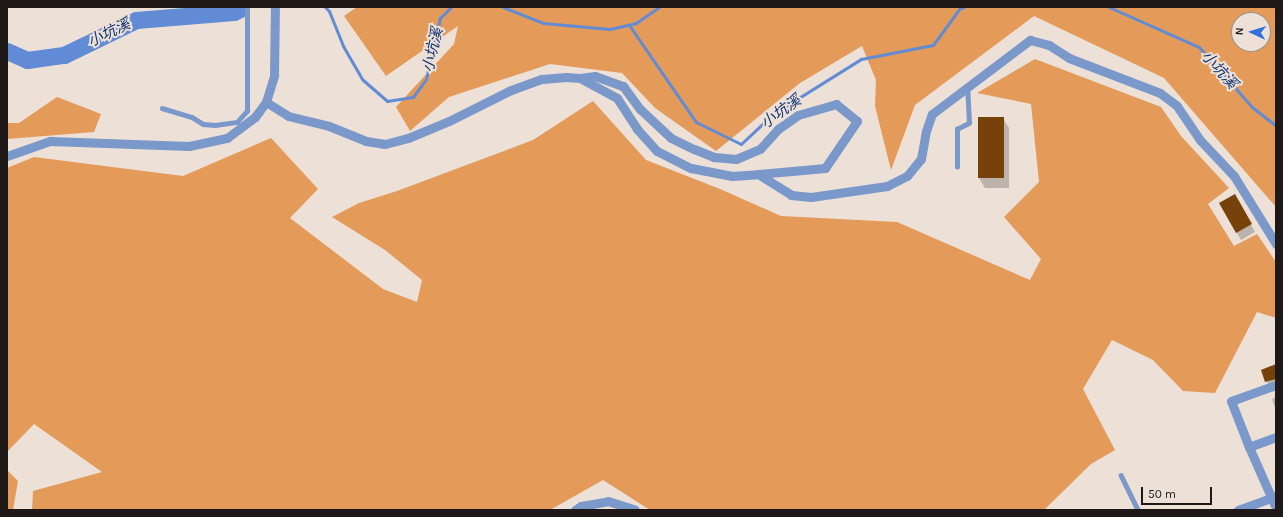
<!DOCTYPE html>
<meta charset="utf-8">
<style>
body{margin:0}
#map{position:relative;width:1283px;height:517px;overflow:hidden;background:#ece0d7;font-family:Karla,"Noto Sans TC",sans-serif}
div>[style]{position:absolute}
.forest>*{inset:0;background:#e49a59}
.shadow>*{inset:0;background:#0003}
.stream>*{height:3px;margin:-1.5px;padding:0 1.5px;transform-origin:1.5px;border-radius:1.5px;background:#618cd5}
.river>*{height:17px;margin:-8.5px;padding:0 8.5px;transform-origin:8.5px;border-radius:8.5px;background:#618cd5}
.building>*{inset:0;background:#76420a}
.lane>*{height:4.5px;margin:-2.25px;padding:0 2.25px;transform-origin:2.25px;border-radius:2.25px;background:#7a98c9}
.street>*{height:9px;margin:-4.5px;padding:0 4.5px;transform-origin:4.5px;border-radius:4.5px;background:#7a98c9}
span{translate:-50% -50%;white-space:nowrap;text-align:center;line-height:1.15;-webkit-text-stroke:4px #ece0d7;paint-order:stroke}
.water-label{font-size:15px;color:#0c3173;font-style:italic}
.frame{position:absolute;inset:0;border:8px solid #1e1916;pointer-events:none}
.north{position:absolute;left:1231px;top:12px;width:40px;height:40px;box-sizing:border-box;background:#ece0d7;border:1px solid #9a908a;border-radius:50%;rotate:274deg;font-size:11px;font-weight:700;line-height:16px;text-align:center;color:#1e1916}
.north::after{content:'';display:block;margin:auto;width:14px;height:18px;background:#3270de;clip-path:polygon(50% 0,100% 100%,50% 72%,0 100%)}
.scale{position:absolute;left:1141px;top:487px;width:71px;height:18px;box-sizing:border-box;border:2px solid #1e1916;border-top:0;padding-left:5px;font-size:12px;line-height:14px;white-space:nowrap;color:#1e1916;-webkit-text-stroke:3px #ece0d7;paint-order:stroke}
</style>
<div id="map">
<div class="forest">
<i style="clip-path:polygon(evenodd,357px 7px,1276px 7px,1276px 207px,1164px 78px,1034px 16px,915px 105px,891px 170px,875px 106px,876px 80px,862px 46px,800px 83px,716px 151px,655px 108px,622px 73px,550px 64px,449px 97px,410px 131px,396px 107px,454px 44px,458px 26px,386px 76px,344px 16px,357px 7px,1239px 20px,1263px 20px,1263px 44px,1239px 44px,1239px 20px)"></i>
<i style="clip-path:polygon(1035px 59px,1161px 107px,1181px 136px,1229px 188px,1208px 204px,1234px 246px,1257px 234px,1276px 262px,1276px 318px,1257px 312px,1215px 393px,1183px 391px,1153px 360px,1112px 340px,1083px 389px,1115px 450px,1091px 464px,1044px 510px,650px 510px,603px 480px,550px 510px,32px 510px,33px 491px,102px 472px,34px 424px,7px 452px,7px 168px,34px 157px,183px 176px,271px 138px,318px 189px,290px 218px,383px 289px,417px 302px,422px 280px,385px 250px,332px 217px,359px 203px,397px 191px,533px 140px,593px 101px,646px 160px,720px 189px,781px 216px,897px 222px,1030px 280px,1041px 259px,1004px 217px,1039px 182px,1031px 104px,977px 93px)"></i>
<i style="clip-path:polygon(57px 97px,101px 114px,94px 132px,7px 139px,7px 123px,19px 123px)"></i>
<i style="clip-path:polygon(7px 470px,18px 481px,13px 510px,7px 510px)"></i>
</div>
<div class="shadow">
<i style="clip-path:polygon(979px 118px,1003px 118px,1009px 128px,1009px 188px,985px 188px,979px 178px)"></i>
<i style="clip-path:polygon(1234px 195px,1255px 232px,1241px 240px,1220px 203px)"></i>
<i style="clip-path:polygon(1276px 365px,1276px 388px,1271px 390px,1262px 370px)"></i>
<i style="clip-path:polygon(1276px 397px,1276px 411px,1272px 399px)"></i>
</div>
<div class="stream">
<i style="left:325px;top:7px;width:6px;rotate:45deg"></i>
<i style="left:329px;top:11px;width:38px;rotate:68deg"></i>
<i style="left:343px;top:46px;width:39px;rotate:60deg"></i>
<i style="left:363px;top:80px;width:32px;rotate:41deg"></i>
<i style="left:387px;top:101px;width:26px;rotate:-9deg"></i>
<i style="left:413px;top:97px;width:22px;rotate:-54deg"></i>
<i style="left:426px;top:79px;width:63px;rotate:-77.1deg"></i>
<i style="left:440px;top:18px;width:16px;rotate:-45deg"></i>
<i style="left:503px;top:7px;width:43px;rotate:21.8deg"></i>
<i style="left:543px;top:23px;width:67px;rotate:5.1deg"></i>
<i style="left:610px;top:29px;width:27px;rotate:-13deg"></i>
<i style="left:636px;top:23px;width:28px;rotate:-35deg"></i>
<i style="left:1109px;top:7px;width:98px;rotate:24deg"></i>
<i style="left:1199px;top:47px;width:80px;rotate:48.5deg"></i>
<i style="left:1252px;top:107px;width:31px;rotate:38deg"></i>
<i style="left:629px;top:25px;width:118px;rotate:55.4deg"></i>
<i style="left:696px;top:122px;width:50px;rotate:26.1deg"></i>
<i style="left:741px;top:144px;width:44px;rotate:-43.2deg"></i>
<i style="left:773px;top:114px;width:104px;rotate:-32deg"></i>
<i style="left:861px;top:59px;width:73px;rotate:-11deg"></i>
<i style="left:933px;top:45px;width:46px;rotate:-53.9deg"></i>
<i style="left:960px;top:8px;width:4px;rotate:-14deg"></i>
</div>
<div class="river">
<i style="left:7px;top:51px;width:22px;rotate:24deg"></i>
<i style="left:27px;top:60px;width:37px;rotate:-8deg"></i>
<i style="left:64px;top:55px;width:80px;rotate:-25.9deg"></i>
<i style="left:136px;top:20px;width:98px;rotate:-4.7deg"></i>
<i style="left:234px;top:12px;width:7px;rotate:-27deg"></i>
</div>
<div class="building">
<i style="clip-path:polygon(978px 117px,1004px 117px,1004px 178px,978px 178px)"></i>
<i style="clip-path:polygon(1235px 194px,1252px 224px,1236px 233px,1219px 203px)"></i>
<i style="clip-path:polygon(1276px 364px,1276px 379px,1265px 382px,1261px 370px)"></i>
</div>
<div class="lane">
<i style="left:162px;top:108px;width:31px;rotate:17deg"></i>
<i style="left:192px;top:117px;width:13px;rotate:32deg"></i>
<i style="left:203px;top:124px;width:12px;rotate:5deg"></i>
<i style="left:215px;top:125px;width:22px;rotate:-8deg"></i>
<i style="left:237px;top:122px;width:15px;rotate:-48deg"></i>
<i style="left:247px;top:111px;width:104px;rotate:-90deg"></i>
<i style="left:957px;top:167px;width:38px;rotate:-90deg"></i>
<i style="left:957px;top:129px;width:13px;rotate:-27deg"></i>
<i style="left:969px;top:123px;width:36px;rotate:-93deg"></i>
<i style="left:1121px;top:475px;width:39px;rotate:64deg"></i>
</div>
<div class="street">
<i style="left:580px;top:78px;width:15px;rotate:-8deg"></i>
<i style="left:595px;top:76px;width:30px;rotate:20deg"></i>
<i style="left:623px;top:86px;width:29px;rotate:54deg"></i>
<i style="left:640px;top:109px;width:42px;rotate:43.1deg"></i>
<i style="left:671px;top:138px;width:25px;rotate:26deg"></i>
<i style="left:694px;top:149px;width:22px;rotate:22deg"></i>
<i style="left:714px;top:157px;width:22px;rotate:5deg"></i>
<i style="left:736px;top:159px;width:26px;rotate:-23deg"></i>
<i style="left:760px;top:149px;width:27px;rotate:-48deg"></i>
<i style="left:778px;top:129px;width:24px;rotate:-35deg"></i>
<i style="left:798px;top:115px;width:40px;rotate:-16deg"></i>
<i style="left:836px;top:104px;width:27px;rotate:39deg"></i>
<i style="left:857px;top:121px;width:57px;rotate:124.2deg"></i>
<i style="left:825px;top:168px;width:67px;rotate:174.9deg"></i>
<i style="left:266px;top:102px;width:28px;rotate:-73deg"></i>
<i style="left:274px;top:75px;width:68px;rotate:-89.2deg"></i>
<i style="left:7px;top:156px;width:46px;rotate:-19.2deg"></i>
<i style="left:50px;top:141px;width:139px;rotate:2.1deg"></i>
<i style="left:189px;top:146px;width:39px;rotate:-12deg"></i>
<i style="left:227px;top:138px;width:35px;rotate:-37deg"></i>
<i style="left:255px;top:117px;width:19px;rotate:-54deg"></i>
<i style="left:266px;top:102px;width:26px;rotate:32deg"></i>
<i style="left:288px;top:116px;width:42px;rotate:13.7deg"></i>
<i style="left:329px;top:126px;width:40px;rotate:22deg"></i>
<i style="left:366px;top:141px;width:19px;rotate:9deg"></i>
<i style="left:385px;top:144px;width:24px;rotate:-15deg"></i>
<i style="left:408px;top:138px;width:44px;rotate:-22.5deg"></i>
<i style="left:449px;top:121px;width:69px;rotate:-26.6deg"></i>
<i style="left:511px;top:90px;width:33px;rotate:-20deg"></i>
<i style="left:542px;top:79px;width:24px;rotate:-5deg"></i>
<i style="left:566px;top:77px;width:14px;rotate:4deg"></i>
<i style="left:580px;top:78px;width:42px;rotate:28.4deg"></i>
<i style="left:617px;top:98px;width:37px;rotate:57deg"></i>
<i style="left:637px;top:129px;width:30px;rotate:48deg"></i>
<i style="left:657px;top:151px;width:38px;rotate:27deg"></i>
<i style="left:691px;top:168px;width:42px;rotate:11deg"></i>
<i style="left:732px;top:176px;width:26px;rotate:-4deg"></i>
<i style="left:758px;top:174px;width:39px;rotate:32deg"></i>
<i style="left:791px;top:195px;width:20px;rotate:6deg"></i>
<i style="left:811px;top:197px;width:77px;rotate:-8.2deg"></i>
<i style="left:887px;top:186px;width:22px;rotate:-27deg"></i>
<i style="left:907px;top:176px;width:22px;rotate:-51deg"></i>
<i style="left:921px;top:159px;width:28px;rotate:-80deg"></i>
<i style="left:926px;top:131px;width:18px;rotate:-71deg"></i>
<i style="left:932px;top:114px;width:123px;rotate:-37.1deg"></i>
<i style="left:1030px;top:40px;width:20px;rotate:15deg"></i>
<i style="left:1049px;top:45px;width:24px;rotate:33deg"></i>
<i style="left:1069px;top:58px;width:97px;rotate:21deg"></i>
<i style="left:1160px;top:93px;width:21px;rotate:37deg"></i>
<i style="left:1177px;top:106px;width:41px;rotate:55.9deg"></i>
<i style="left:1200px;top:140px;width:50px;rotate:46.6deg"></i>
<i style="left:1234px;top:176px;width:80px;rotate:58.3deg"></i>
<i style="left:1276px;top:437px;width:29px;rotate:160deg"></i>
<i style="left:1249px;top:447px;width:67px;rotate:66.1deg"></i>
<i style="left:1249px;top:447px;width:49px;rotate:-111.4deg"></i>
<i style="left:1231px;top:401px;width:48px;rotate:-19.6deg"></i>
<i style="left:575px;top:510px;width:7px;rotate:-34deg"></i>
<i style="left:581px;top:506px;width:27px;rotate:-10deg"></i>
<i style="left:608px;top:501px;width:28px;rotate:18deg"></i>
<i style="left:1238px;top:510px;width:40px;rotate:-20.2deg"></i>
</div>
<div class="water-label">
<span style="left:109px;top:33px;rotate:-26deg">小坑溪</span>
<span style="left:433px;top:50px;rotate:-77deg">小坑溪</span>
<span style="left:1219px;top:70px;rotate:48deg">小坑溪</span>
<span style="left:781px;top:112px;rotate:-36deg">小坑溪</span>
</div>
<div class="frame"></div>
<div class="north">N</div>
<div class="scale">50 m</div>
</div>
